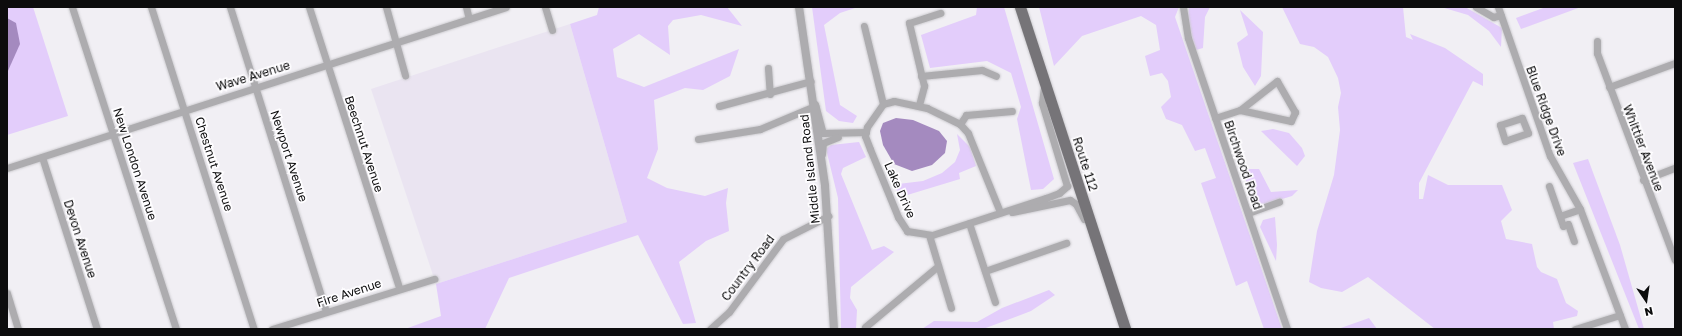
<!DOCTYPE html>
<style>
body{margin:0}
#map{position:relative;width:1682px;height:336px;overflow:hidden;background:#f1eff4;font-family:"Golos Text",sans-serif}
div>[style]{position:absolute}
.built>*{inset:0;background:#eae4f1}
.green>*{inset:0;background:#e3cdfb}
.water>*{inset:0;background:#a48abf}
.roads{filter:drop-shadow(0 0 1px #cccbcf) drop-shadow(0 0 1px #cccbcf)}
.minor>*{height:7px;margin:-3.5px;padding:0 3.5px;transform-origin:3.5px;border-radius:3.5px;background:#adacaf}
.tertiary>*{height:8px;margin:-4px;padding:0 4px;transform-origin:4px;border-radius:4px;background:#adacaf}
.primary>*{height:11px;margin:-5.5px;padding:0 5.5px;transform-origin:5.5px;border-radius:5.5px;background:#767478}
span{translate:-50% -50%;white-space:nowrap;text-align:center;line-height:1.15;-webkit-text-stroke:3.5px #fefdff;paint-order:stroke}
.street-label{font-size:12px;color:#0c0c0d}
.frame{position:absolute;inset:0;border:8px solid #0c0c0d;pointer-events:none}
.north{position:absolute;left:1626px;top:280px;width:40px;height:40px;-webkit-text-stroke:3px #fefdff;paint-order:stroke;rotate:167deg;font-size:11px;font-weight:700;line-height:16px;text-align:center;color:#0c0c0d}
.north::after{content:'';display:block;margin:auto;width:14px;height:18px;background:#0c0c0d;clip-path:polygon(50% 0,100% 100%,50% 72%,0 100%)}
</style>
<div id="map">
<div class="built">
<i style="clip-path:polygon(570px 24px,627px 222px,436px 284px,371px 89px)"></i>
</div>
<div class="green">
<i style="clip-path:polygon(7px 7px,33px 7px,68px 116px,7px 135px)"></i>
<i style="clip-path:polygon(599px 7px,727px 7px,742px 26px,701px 15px,673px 20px,668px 26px,670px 55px,639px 34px,613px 49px,617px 77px,644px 87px,739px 49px,730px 76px,703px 90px,685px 88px,654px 100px,658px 149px,647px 178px,667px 188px,705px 196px,728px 188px,726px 203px,729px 231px,706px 241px,679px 262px,696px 323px,683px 324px,638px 235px,509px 278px,485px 329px,405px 329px,441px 316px,436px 284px,627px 222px,570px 24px,597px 15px)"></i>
<i style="clip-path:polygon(812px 7px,858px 7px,840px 13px,824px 25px,840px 105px,857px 116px,853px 123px,839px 121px,826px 111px)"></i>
<i style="clip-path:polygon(977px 7px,1004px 7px,1054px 179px,1043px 189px,1031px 190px,1017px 119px,1021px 107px,1011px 73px,987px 61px,930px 68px,921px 35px,976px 15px)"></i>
<i style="clip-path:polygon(1039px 7px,1179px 7px,1175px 17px,1282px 329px,1264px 329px,1247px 281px,1236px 286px,1201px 183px,1216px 178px,1205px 148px,1195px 151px,1182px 125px,1166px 119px,1161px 107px,1171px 97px,1168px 81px,1162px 73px,1150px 76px,1145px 56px,1160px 50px,1156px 25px,1141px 16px,1082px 36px,1054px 66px)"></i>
<i style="clip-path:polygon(1189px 7px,1210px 7px,1205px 17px,1203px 48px,1196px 50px,1187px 23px)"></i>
<i style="clip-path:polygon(1282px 7px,1403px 7px,1406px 37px,1413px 40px,1410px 34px,1445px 48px,1483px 74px,1483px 86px,1473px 81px,1419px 183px,1419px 199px,1423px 199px,1428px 175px,1448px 185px,1502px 185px,1512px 210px,1501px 221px,1506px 239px,1532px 244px,1537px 267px,1541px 272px,1557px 279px,1566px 303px,1578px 311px,1577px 316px,1553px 322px,1554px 329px,1435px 329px,1368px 277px,1342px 292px,1321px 288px,1309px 282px,1317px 231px,1334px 175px,1340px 130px,1338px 107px,1341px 93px,1338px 78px,1328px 57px,1314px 47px,1300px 44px)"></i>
<i style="clip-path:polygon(1441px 7px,1465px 7px,1502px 28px,1501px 47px,1489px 31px,1468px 15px)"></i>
<i style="clip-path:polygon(1546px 7px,1581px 7px,1521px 29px,1516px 18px)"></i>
<i style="clip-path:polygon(1240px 10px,1263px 32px,1261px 76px,1255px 86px,1243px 67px,1237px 43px,1248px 35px)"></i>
<i style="clip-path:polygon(1273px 129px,1289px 133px,1302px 148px,1305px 156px,1297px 166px,1261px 131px)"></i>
<i style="clip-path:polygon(957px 134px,970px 147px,976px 166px,959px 173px,960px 179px,904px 196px,894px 188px,898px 184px,923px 181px,942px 173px,955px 162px,960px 150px)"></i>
<i style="clip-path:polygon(859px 142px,866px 157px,843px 168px,841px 174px,872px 250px,884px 246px,894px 252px,851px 287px,850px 298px,857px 310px,856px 329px,841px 329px,838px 198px,826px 149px,831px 145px)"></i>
<i style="clip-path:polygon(1588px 159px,1620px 245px,1644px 329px,1639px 329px,1573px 163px)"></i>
<i style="clip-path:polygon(1244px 169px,1259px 169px,1271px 192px,1298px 190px,1292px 196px,1259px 206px,1249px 197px)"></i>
<i style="clip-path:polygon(1275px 217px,1277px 245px,1276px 261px,1260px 227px,1263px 220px)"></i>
<i style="clip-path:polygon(1049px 290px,1055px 295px,1031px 311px,983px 329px,922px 329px,934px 321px,977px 322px,1002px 308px)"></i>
<i style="clip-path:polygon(1369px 318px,1377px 329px,1338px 329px)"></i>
</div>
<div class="water">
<i style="clip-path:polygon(7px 18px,16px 23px,20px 44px,7px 73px)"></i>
<i style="clip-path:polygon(896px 118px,913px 120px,939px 131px,947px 141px,945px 153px,932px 165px,912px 171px,894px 164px,883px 145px,880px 131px,883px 123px)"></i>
</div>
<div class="roads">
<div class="minor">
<i style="left:72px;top:7px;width:338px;rotate:72.1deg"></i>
<i style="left:151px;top:7px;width:338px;rotate:72.3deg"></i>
<i style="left:230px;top:7px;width:319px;rotate:72.5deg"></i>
<i style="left:309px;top:7px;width:295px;rotate:72.2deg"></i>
<i style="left:386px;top:7px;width:71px;rotate:74.4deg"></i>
<i style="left:466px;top:7px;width:12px;rotate:76deg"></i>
<i style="left:545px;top:7px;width:24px;rotate:73deg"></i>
<i style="left:1183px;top:7px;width:31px;rotate:81deg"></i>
<i style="left:1188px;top:38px;width:307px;rotate:71.2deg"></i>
<i style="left:1476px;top:7px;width:20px;rotate:30deg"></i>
<i style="left:1493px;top:17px;width:8px;rotate:-14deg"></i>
<i style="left:1498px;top:7px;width:158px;rotate:70.8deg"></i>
<i style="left:1550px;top:156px;width:61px;rotate:60.5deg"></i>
<i style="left:1580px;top:209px;width:128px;rotate:69.4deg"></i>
<i style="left:864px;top:26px;width:80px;rotate:76.3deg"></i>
<i style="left:1597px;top:41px;width:12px;rotate:90deg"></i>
<i style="left:1597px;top:53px;width:221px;rotate:69.4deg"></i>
<i style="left:768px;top:68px;width:26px;rotate:86deg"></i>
<i style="left:921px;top:76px;width:61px;rotate:-5.6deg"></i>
<i style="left:982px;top:70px;width:15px;rotate:23deg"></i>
<i style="left:1277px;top:81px;width:36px;rotate:60deg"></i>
<i style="left:1295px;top:112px;width:10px;rotate:114deg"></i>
<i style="left:1291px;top:121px;width:52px;rotate:-167.8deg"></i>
<i style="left:1240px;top:110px;width:47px;rotate:-38.1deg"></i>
<i style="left:1609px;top:87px;width:70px;rotate:-20deg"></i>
<i style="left:815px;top:104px;width:30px;rotate:75deg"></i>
<i style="left:823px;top:133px;width:43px;rotate:-1.3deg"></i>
<i style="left:919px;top:105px;width:20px;rotate:-75deg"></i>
<i style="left:924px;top:86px;width:65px;rotate:-103.4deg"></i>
<i style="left:909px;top:23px;width:33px;rotate:-18deg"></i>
<i style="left:719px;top:106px;width:95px;rotate:-15.2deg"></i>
<i style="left:1215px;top:118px;width:26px;rotate:-18deg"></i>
<i style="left:1522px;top:118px;width:16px;rotate:68deg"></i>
<i style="left:1528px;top:133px;width:24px;rotate:161deg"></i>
<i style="left:1505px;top:141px;width:17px;rotate:-107deg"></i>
<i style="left:1500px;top:125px;width:23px;rotate:-18deg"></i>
<i style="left:960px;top:124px;width:11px;rotate:-56deg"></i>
<i style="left:966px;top:115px;width:46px;rotate:-5deg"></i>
<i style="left:698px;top:139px;width:63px;rotate:-9.2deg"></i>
<i style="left:760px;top:129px;width:60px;rotate:-22.7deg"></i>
<i style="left:822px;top:154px;width:11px;rotate:-85deg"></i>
<i style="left:823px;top:143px;width:16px;rotate:-22deg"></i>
<i style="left:42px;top:157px;width:181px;rotate:72.3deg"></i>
<i style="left:7px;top:168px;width:524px;rotate:-17.88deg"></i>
<i style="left:1643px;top:180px;width:34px;rotate:-21deg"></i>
<i style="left:1549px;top:186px;width:42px;rotate:70.7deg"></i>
<i style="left:1563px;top:226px;width:5px;rotate:-22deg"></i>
<i style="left:1568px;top:224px;width:18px;rotate:71deg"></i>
<i style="left:1000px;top:212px;width:85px;rotate:-112.1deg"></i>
<i style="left:968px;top:133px;width:12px;rotate:-132deg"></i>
<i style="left:960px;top:124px;width:37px;rotate:-154deg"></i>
<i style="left:927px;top:108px;width:34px;rotate:-168deg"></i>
<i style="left:894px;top:101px;width:11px;rotate:165deg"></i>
<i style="left:883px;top:104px;width:28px;rotate:125deg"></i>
<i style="left:867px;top:127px;width:9px;rotate:103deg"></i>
<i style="left:865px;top:136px;width:14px;rotate:69deg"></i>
<i style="left:870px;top:149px;width:74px;rotate:67.6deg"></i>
<i style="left:898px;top:217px;width:17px;rotate:57deg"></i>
<i style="left:907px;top:231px;width:25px;rotate:9deg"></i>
<i style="left:932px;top:235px;width:120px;rotate:-18deg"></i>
<i style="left:1046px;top:198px;width:14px;rotate:-21deg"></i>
<i style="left:1059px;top:193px;width:11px;rotate:-41deg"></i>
<i style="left:1067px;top:186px;width:87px;rotate:-106.8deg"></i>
<i style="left:1042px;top:103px;width:16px;rotate:-83deg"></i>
<i style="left:1012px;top:212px;width:59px;rotate:-11.7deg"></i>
<i style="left:1070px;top:200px;width:7px;rotate:34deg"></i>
<i style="left:1076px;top:204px;width:17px;rotate:62deg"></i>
<i style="left:1248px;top:213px;width:33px;rotate:-20deg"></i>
<i style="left:1560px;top:216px;width:21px;rotate:-19deg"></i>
<i style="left:969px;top:223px;width:83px;rotate:71.8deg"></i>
<i style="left:929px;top:235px;width:76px;rotate:73.2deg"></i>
<i style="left:985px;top:271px;width:86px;rotate:-19.1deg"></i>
<i style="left:7px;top:293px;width:38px;rotate:73deg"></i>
<i style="left:865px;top:327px;width:95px;rotate:-39.9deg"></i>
<i style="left:272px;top:329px;width:170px;rotate:-17.2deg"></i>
<i style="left:710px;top:329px;width:25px;rotate:-42deg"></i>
<i style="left:729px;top:312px;width:91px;rotate:-53.5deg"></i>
<i style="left:783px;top:239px;width:51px;rotate:-27.1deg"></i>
<i style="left:1575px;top:329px;width:47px;rotate:-17.3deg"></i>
</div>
<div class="tertiary">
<i style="left:799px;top:7px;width:181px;rotate:81.7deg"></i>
<i style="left:825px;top:186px;width:143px;rotate:86.4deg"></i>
</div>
<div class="primary">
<i style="left:1020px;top:7px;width:339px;rotate:71.9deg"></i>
</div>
</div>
<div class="street-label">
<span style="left:253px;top:76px;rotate:-17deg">Wave Avenue</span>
<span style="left:1546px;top:111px;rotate:70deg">Blue Ridge Drive</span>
<span style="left:364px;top:144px;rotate:72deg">Beechnut Avenue</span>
<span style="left:1643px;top:148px;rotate:69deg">Whittier Avenue</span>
<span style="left:289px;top:156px;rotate:72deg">Newport Avenue</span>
<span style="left:135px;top:164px;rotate:72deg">New London Avenue</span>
<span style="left:214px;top:164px;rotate:72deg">Chestnut Avenue</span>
<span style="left:1085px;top:164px;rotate:72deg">Route 112</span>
<span style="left:1243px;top:165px;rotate:71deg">Birchwood Road</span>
<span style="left:810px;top:169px;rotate:-96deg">Middle Island Road</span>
<span style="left:900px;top:190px;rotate:66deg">Lake Drive</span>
<span style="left:80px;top:239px;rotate:72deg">Devon Avenue</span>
<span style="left:748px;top:268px;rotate:-53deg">Country Road</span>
<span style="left:349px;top:293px;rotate:-18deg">Fire Avenue</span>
</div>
<div class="frame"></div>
<div class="north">N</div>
</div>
